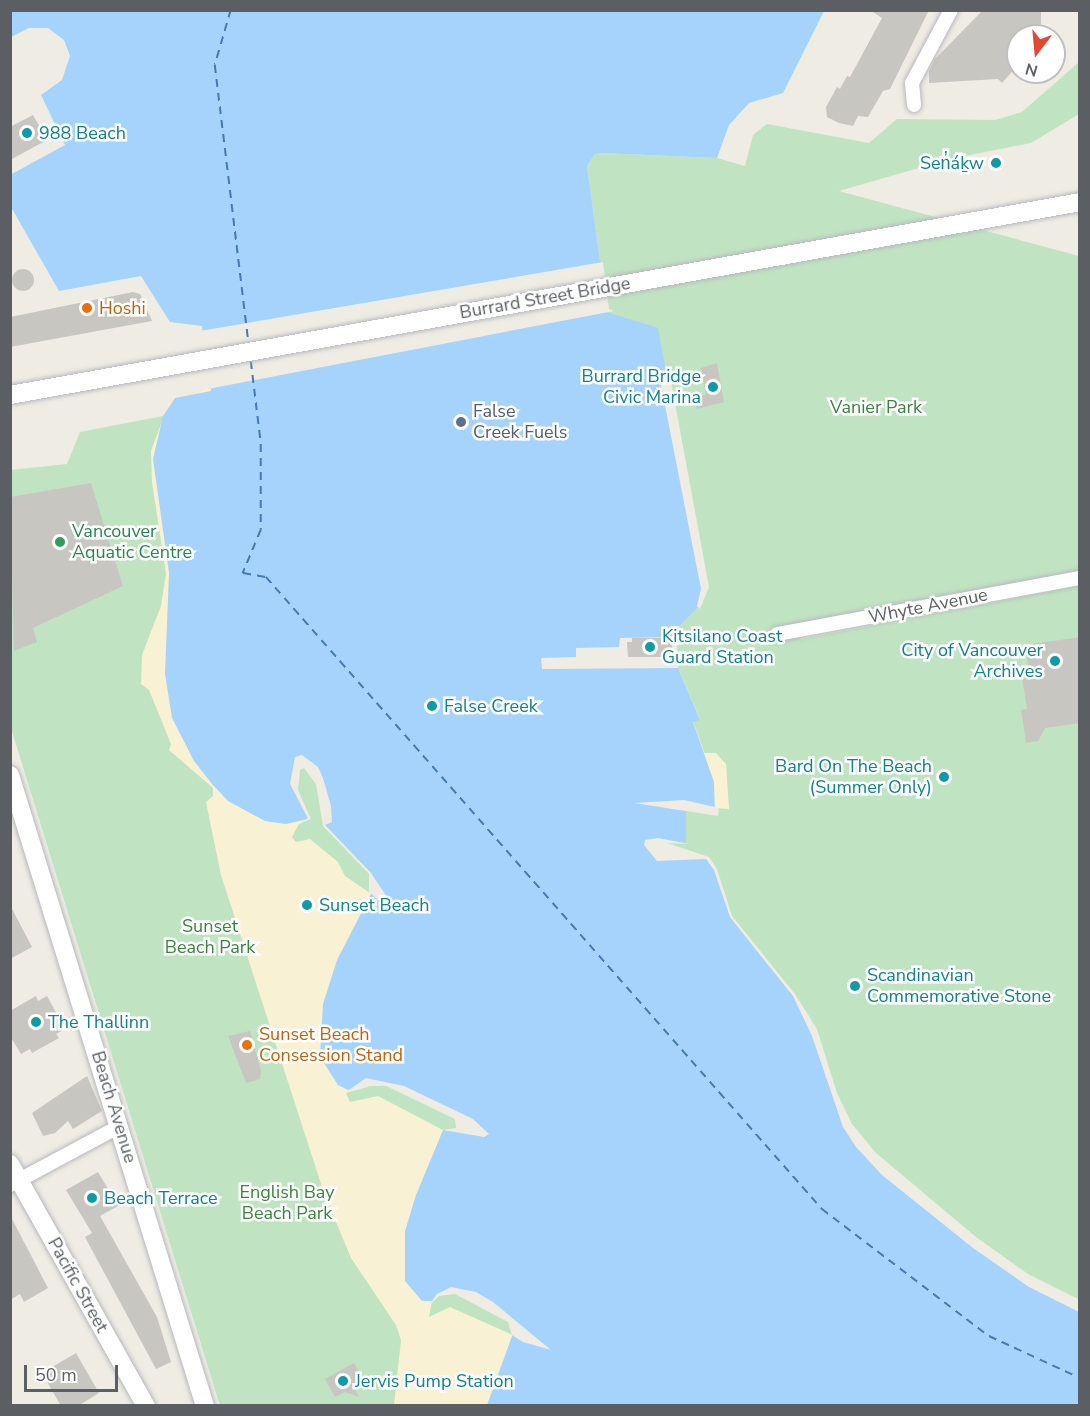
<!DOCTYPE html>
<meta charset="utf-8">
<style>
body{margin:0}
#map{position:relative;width:1090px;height:1416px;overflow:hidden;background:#eeece3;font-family:"Nunito Sans",sans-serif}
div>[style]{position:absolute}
.green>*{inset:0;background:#c0e4c2}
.sand>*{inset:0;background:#f9f1d3}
.water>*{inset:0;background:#a5d3fc}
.pier>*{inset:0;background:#eeece3}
.ferry>*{height:1.5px;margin-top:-0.75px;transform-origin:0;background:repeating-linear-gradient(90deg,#4578b6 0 8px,transparent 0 14px)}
.building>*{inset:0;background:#c8c6c0}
.round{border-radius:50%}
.roads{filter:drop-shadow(0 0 2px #b6b9bd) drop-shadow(0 0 2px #b6b9bd)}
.street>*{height:14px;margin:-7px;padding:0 7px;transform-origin:7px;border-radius:7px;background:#fff}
.secondary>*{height:18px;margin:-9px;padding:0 9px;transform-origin:9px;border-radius:9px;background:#fff}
.dots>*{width:16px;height:16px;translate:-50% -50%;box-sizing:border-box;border:3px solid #fff;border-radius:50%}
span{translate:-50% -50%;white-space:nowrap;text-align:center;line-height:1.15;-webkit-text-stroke:5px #fff;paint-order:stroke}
.culture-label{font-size:18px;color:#0d838f}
.left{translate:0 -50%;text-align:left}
.right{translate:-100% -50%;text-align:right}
.street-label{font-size:18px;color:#5b5f63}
.food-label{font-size:18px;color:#c56008}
.park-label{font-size:18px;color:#39853f}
.service-label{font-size:18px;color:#4e5e75}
.leisure-label{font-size:18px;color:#27864d}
.frame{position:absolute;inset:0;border:12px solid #5b5f63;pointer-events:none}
.north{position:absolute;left:1006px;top:24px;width:60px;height:60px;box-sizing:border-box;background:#fff;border:2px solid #bdbfc1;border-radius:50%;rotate:196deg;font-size:16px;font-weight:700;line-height:24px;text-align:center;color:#5b5f63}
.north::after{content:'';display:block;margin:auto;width:21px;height:27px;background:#e34834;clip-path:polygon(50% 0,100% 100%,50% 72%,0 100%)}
.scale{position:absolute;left:24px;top:1365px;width:94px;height:27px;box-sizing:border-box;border:3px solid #5b5f63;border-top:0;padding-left:8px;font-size:18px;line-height:21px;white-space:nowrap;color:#5b5f63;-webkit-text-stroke:4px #fff;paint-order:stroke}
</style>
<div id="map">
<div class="green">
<i style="clip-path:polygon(1079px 62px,1079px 114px,1031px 143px,950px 159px,839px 191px,1079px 256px,1079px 571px,795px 624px,801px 639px,1079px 586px,1079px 1304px,1026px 1276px,974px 1239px,874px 1156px,850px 1126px,665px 845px,710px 768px,693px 721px,700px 719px,678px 668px,677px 628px,607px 312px,587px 166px,595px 154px,602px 153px,717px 158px,745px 166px,753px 135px,767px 124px,869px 143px,897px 119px,995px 120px,1022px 112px)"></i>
<i style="clip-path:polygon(163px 416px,297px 797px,297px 769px,307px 767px,371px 873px,374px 883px,367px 1083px,387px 1083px,460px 1121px,437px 1294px,455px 1291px,510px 1320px,515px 1328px,487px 1405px,220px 1405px,217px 1396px,11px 728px,10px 470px,67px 464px,80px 432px)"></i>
</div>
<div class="sand">
<i style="clip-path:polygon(211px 385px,290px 784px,308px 819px,299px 824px,292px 837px,296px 842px,310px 839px,338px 862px,345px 876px,377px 898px,387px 1081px,346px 1093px,350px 1102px,378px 1096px,443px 1130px,459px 1133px,451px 1287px,432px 1301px,429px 1317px,450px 1307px,515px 1336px,539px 1405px,394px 1405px,401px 1340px,396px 1325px,351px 1258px,324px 1193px,221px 875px,206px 802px,213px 796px,213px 788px,169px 750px,171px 744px,149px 690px,141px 684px,142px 655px,161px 606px,166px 574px,152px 482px,151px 451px,169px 402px,188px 401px)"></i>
<i style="clip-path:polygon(705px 753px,716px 753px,726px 764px,729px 809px,712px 808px,631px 771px)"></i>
</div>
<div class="water">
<i style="clip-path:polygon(11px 10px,824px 11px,783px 93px,749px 103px,729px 125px,717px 158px,602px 153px,595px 154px,587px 166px,607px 312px,658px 328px,706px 588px,701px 604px,677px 628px,678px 668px,700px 720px,693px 722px,714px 782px,715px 815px,686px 811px,686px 843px,667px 840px,664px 843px,706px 859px,714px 870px,730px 917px,793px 996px,814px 1030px,834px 1094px,850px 1126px,874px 1156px,923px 1199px,1026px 1276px,1079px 1304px,1079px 1405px,487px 1405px,515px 1328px,510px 1320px,455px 1291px,437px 1294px,432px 1301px,422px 1301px,405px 1281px,405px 1231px,416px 1195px,443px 1130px,458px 1131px,460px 1121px,387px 1083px,367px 1083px,348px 1090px,338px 1085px,320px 1057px,323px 1004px,337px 960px,371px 894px,371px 873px,325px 825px,319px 783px,307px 767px,297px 769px,297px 797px,308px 819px,286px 824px,265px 821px,228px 801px,212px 784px,194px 761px,172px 718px,165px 674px,169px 573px,153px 459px,163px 416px,175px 398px,211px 391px,202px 326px,170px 322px,141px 276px,59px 291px,11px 207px,10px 175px,65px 145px,41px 95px,62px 80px,70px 56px,64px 40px,48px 28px,29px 28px,11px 37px)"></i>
</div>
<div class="pier">
<i style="clip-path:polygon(603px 262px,609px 309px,614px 311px,208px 389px,200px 331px)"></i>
<i style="clip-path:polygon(664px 375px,670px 376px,709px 587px,700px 609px,697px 606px,701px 589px,660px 380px)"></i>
<i style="clip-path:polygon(677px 637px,678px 668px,542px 669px,541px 658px,576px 657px,576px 648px,619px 647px,620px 638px)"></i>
<i style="clip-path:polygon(302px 755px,318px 767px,323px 778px,331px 806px,332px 822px,325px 825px,371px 873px,395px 909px,389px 909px,369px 892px,369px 874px,323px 826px,316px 784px,304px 768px,300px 770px,298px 790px,311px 819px,299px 824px,308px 818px,290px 784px,295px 757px)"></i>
<i style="clip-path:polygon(684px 800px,719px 808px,718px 816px,634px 803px)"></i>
<i style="clip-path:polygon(658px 838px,689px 844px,667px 843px,709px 857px,717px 869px,732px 916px,795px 994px,817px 1029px,837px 1093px,852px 1124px,876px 1153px,976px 1237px,1028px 1274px,1080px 1300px,1079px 1312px,1029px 1287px,973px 1248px,882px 1175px,856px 1147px,843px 1127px,812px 1036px,793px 996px,730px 917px,714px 870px,706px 859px,657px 861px,644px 845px,645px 840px)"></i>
<i style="clip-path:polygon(366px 1078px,404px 1086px,473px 1119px,489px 1134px,484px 1137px,443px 1130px,456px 1128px,455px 1119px,386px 1086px,368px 1086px,346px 1092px)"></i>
<i style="clip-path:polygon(451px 1287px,476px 1292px,493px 1302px,551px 1350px,523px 1342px,512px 1335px,508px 1322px,455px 1294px,439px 1296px,431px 1304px,437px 1294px)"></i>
</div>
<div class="ferry">
<i style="left:231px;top:10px;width:57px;rotate:106.2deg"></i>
<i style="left:215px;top:65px;width:281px;rotate:83.1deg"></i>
<i style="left:251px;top:361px;width:84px;rotate:83.1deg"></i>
<i style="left:261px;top:444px;width:86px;rotate:90deg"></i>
<i style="left:261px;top:530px;width:47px;rotate:112.7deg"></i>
<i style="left:243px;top:573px;width:23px;rotate:10deg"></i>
<i style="left:266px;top:577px;width:842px;rotate:48.66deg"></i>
<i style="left:822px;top:1209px;width:210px;rotate:37.3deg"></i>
<i style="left:989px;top:1336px;width:100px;rotate:24.8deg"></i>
</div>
<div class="building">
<i style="clip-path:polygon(870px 10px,929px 10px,890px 89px,883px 91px,868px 117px,858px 116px,853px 126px,839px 123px,827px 117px,826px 107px,837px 87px,840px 89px,847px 76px,850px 77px,882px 18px)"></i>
<i style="clip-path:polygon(983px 10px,1041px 10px,1041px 36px,1018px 36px,1018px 65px,1002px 83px,998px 79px,929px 83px,929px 71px,935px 59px)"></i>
<i style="clip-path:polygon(33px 115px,47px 140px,10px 160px,10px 127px)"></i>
<i class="round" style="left:12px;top:269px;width:22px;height:22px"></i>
<i style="clip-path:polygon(133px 292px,140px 294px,152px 321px,10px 347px,10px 317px)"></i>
<i style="clip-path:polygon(717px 363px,724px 402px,697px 409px,694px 397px,706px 395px,701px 368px)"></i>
<i style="clip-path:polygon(91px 483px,123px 586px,33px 628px,37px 642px,14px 651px,10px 497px)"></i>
<i style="clip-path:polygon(1080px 637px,1080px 723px,1045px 728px,1038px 741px,1026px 743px,1021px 710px,1027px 709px,1022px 678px,1030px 676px,1025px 645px)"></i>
<i style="clip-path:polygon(632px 638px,666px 638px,666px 642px,672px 642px,672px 652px,666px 657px,628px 657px,627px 642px,632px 642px)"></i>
<i style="clip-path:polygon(10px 905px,32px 947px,10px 959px)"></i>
<i style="clip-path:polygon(36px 996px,38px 1001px,47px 996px,65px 1029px,56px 1034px,59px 1038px,32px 1053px,30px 1049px,21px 1054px,10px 1036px,10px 1011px)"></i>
<i style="clip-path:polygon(250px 1031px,261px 1071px,260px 1079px,246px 1083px,228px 1036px)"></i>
<i style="clip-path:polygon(87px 1076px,102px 1111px,73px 1129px,68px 1121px,55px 1133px,43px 1136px,32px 1113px)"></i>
<i style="clip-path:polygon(98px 1172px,118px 1206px,100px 1216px,157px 1317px,171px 1362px,156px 1369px,85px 1237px,92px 1233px,66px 1190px)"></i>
<i style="clip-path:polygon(10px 1215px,48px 1288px,24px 1302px,20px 1294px,10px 1300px)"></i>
<i style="clip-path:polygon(76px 1353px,99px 1393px,78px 1406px,61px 1406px,42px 1373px)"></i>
<i style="clip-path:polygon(354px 1363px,361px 1376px,358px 1378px,361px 1384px,354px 1387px,359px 1397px,345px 1392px,335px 1397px,325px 1379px)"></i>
</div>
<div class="roads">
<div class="street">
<i style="left:914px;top:105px;width:22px;rotate:-95deg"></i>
<i style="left:912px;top:83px;width:83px;rotate:-61.9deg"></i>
<i style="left:777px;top:634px;width:308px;rotate:-10.5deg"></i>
<i style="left:10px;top:1185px;width:125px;rotate:-28.2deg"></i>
</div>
<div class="secondary">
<i style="left:10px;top:395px;width:1087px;rotate:-10.22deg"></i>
<i style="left:10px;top:775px;width:660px;rotate:72.83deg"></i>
<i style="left:10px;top:1164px;width:278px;rotate:60.7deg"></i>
</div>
</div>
<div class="dots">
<i style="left:27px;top:133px;background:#0f9aa8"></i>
<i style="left:996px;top:163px;background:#0f9aa8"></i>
<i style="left:87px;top:308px;background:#e8710a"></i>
<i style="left:713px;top:387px;background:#0f9aa8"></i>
<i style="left:461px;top:422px;background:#5c6f8a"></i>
<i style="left:60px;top:542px;background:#2e9e5b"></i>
<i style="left:650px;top:647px;background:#0f9aa8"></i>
<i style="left:1055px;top:661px;background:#0f9aa8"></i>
<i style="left:432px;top:706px;background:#0f9aa8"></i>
<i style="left:944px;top:777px;background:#0f9aa8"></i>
<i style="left:307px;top:905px;background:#0f9aa8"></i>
<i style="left:855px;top:986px;background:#0f9aa8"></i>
<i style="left:36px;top:1022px;background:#0f9aa8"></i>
<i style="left:247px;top:1045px;background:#e8710a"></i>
<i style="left:92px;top:1198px;background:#0f9aa8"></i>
<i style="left:343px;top:1381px;background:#0f9aa8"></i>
</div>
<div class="culture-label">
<span class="left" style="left:39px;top:133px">988 Beach</span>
<span class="right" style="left:984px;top:163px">Sen̓áḵw</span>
<span class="right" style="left:701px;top:387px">Burrard Bridge<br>Civic Marina</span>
<span class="left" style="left:662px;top:647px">Kitsilano Coast<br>Guard Station</span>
<span class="right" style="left:1043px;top:661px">City of Vancouver<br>Archives</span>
<span class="left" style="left:444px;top:706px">False Creek</span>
<span class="right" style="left:932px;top:777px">Bard On The Beach<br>(Summer Only)</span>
<span class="left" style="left:319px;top:905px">Sunset Beach</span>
<span class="left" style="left:867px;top:986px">Scandinavian<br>Commemorative Stone</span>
<span class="left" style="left:48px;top:1022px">The Thallinn</span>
<span class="left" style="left:104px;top:1198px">Beach Terrace</span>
<span class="left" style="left:355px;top:1381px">Jervis Pump Station</span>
</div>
<div class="street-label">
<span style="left:545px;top:298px;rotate:-10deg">Burrard Street Bridge</span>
<span style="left:928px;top:606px;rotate:-11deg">Whyte Avenue</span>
<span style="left:114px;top:1107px;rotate:73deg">Beach Avenue</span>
<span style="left:78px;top:1285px;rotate:61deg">Pacific Street</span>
</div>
<div class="food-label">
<span class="left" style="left:99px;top:308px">Hoshi</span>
<span class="left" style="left:259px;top:1045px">Sunset Beach<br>Consession Stand</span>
</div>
<div class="park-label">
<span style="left:876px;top:407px">Vanier Park</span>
<span style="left:210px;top:937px">Sunset<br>Beach Park</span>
<span style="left:287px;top:1203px">English Bay<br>Beach Park</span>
</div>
<div class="service-label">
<span class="left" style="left:473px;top:422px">False<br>Creek Fuels</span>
</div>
<div class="leisure-label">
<span class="left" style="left:72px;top:542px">Vancouver<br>Aquatic Centre</span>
</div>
<div class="frame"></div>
<div class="north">N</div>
<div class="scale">50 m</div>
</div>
